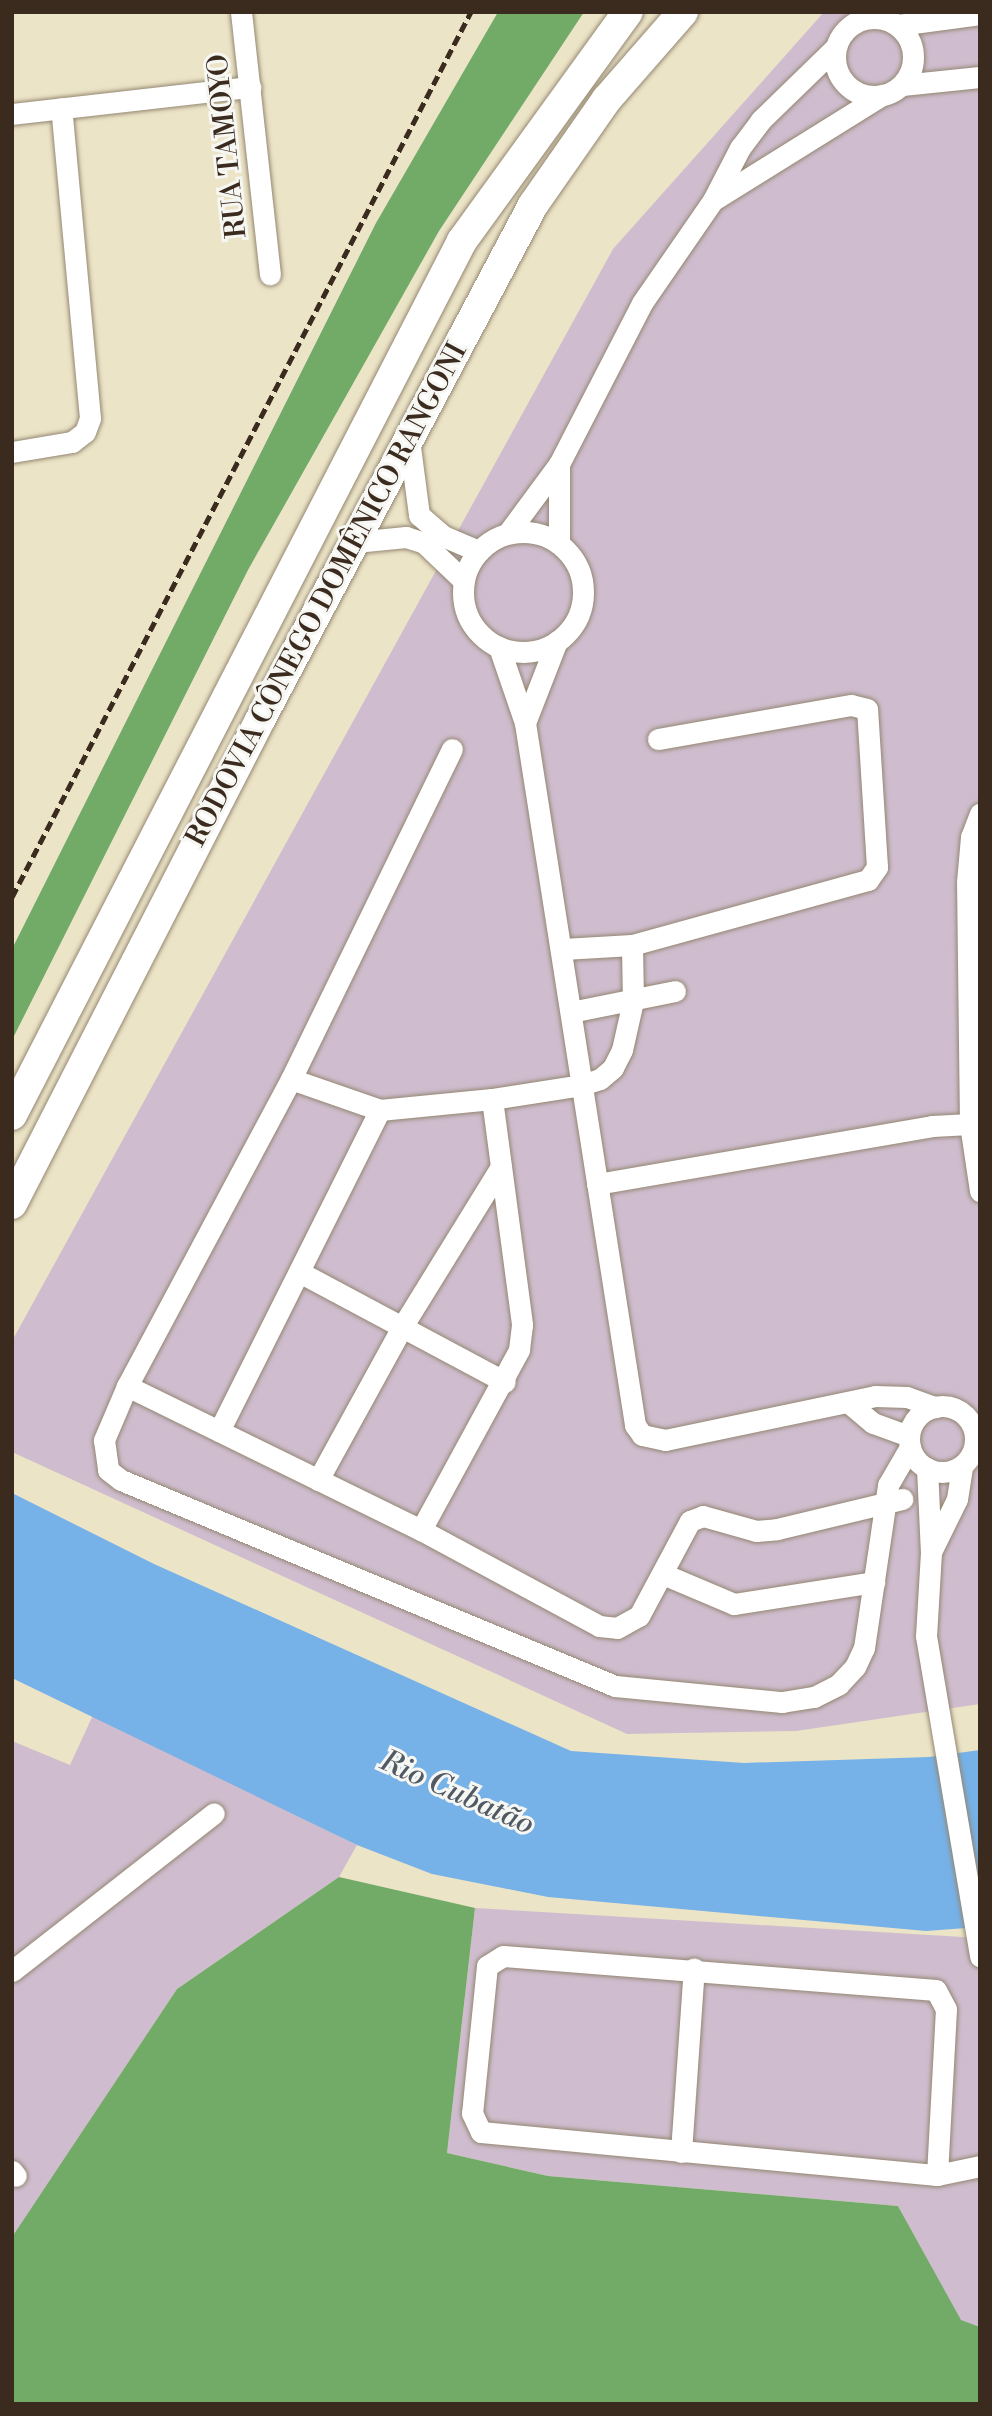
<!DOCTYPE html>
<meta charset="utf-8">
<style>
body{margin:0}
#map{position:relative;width:992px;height:2416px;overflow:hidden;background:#ece4c7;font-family:"Libre Bodoni",serif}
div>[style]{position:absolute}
.industrial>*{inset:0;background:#cfbdcf}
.forest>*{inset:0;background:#72aa68}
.water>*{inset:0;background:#76b1e7}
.roads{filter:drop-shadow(0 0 2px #948772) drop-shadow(0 0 2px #948772)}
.minor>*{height:21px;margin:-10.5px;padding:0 10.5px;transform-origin:10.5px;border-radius:10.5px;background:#fff}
.minor>.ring{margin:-10.5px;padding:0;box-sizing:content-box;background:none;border:21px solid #fff;border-radius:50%}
.highway>*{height:30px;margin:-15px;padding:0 15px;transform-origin:15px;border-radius:15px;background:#fff}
.rail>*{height:5px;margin-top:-2.5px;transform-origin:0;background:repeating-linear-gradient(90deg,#3b2a1e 0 10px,transparent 0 15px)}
span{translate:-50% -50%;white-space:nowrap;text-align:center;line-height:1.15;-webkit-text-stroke:6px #f6f6f2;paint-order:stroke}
.street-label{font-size:28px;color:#3b2a1e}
.water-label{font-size:30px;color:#505964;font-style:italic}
.frame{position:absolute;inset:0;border:14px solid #3b2a1e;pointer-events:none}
</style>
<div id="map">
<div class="industrial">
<i style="clip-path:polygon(824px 12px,980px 12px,980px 1704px,796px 1731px,627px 1734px,12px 1452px,12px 1341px,613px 249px)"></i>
<i style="clip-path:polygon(93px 1715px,357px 1845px,339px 1877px,177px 1989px,12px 2237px,12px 1741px,70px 1765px)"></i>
<i style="clip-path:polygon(475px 1908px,980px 1938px,980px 2327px,961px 2321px,898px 2206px,548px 2176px,447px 2153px)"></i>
</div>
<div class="forest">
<i style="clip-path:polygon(498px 12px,584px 12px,439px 231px,248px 570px,12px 1040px,12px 949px,376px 223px)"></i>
<i style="clip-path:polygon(339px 1877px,475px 1908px,447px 2153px,548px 2176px,898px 2206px,961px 2320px,980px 2327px,980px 2404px,12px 2404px,12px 2237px,177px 1989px)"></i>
</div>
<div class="water">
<i style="clip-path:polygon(12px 1493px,154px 1564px,571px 1751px,744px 1763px,929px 1757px,980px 1750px,980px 1927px,926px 1931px,548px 1897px,432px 1874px,357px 1845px,12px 1678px)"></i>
</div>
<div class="roads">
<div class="minor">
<i style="left:241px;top:12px;width:264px;rotate:83.7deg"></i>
<i class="ring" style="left:835px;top:18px;width:57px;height:57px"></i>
<i style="left:898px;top:25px;width:83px;rotate:-7.6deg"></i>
<i style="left:902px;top:85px;width:78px;rotate:-5.9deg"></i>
<i style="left:12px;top:114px;width:240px;rotate:-6.5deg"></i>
<i style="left:715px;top:199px;width:197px;rotate:-31.9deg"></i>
<i style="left:409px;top:439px;width:77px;rotate:82.5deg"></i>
<i style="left:419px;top:515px;width:32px;rotate:41deg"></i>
<i style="left:443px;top:536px;width:39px;rotate:23deg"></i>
<i style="left:12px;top:452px;width:61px;rotate:-9.5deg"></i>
<i style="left:72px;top:442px;width:16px;rotate:-38deg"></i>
<i style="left:85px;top:432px;width:15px;rotate:-70deg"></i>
<i style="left:90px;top:418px;width:311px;rotate:-95.3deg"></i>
<i class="ring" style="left:463px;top:532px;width:99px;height:99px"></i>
<i style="left:508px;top:533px;width:86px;rotate:-53.5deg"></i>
<i style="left:559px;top:464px;width:181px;rotate:-62.7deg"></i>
<i style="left:642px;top:303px;width:125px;rotate:-55.4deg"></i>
<i style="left:713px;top:200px;width:59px;rotate:-62.6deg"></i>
<i style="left:740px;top:148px;width:35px;rotate:-53deg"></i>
<i style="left:761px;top:120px;width:103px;rotate:-44.2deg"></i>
<i style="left:355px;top:542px;width:51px;rotate:-5.6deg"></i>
<i style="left:406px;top:537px;width:19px;rotate:18deg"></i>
<i style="left:424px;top:543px;width:55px;rotate:43.5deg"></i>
<i style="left:559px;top:543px;width:79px;rotate:-90deg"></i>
<i style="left:499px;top:647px;width:80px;rotate:71.1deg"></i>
<i style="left:525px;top:723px;width:711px;rotate:81.09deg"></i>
<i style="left:635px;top:1425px;width:12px;rotate:55deg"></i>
<i style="left:642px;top:1435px;width:24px;rotate:12deg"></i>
<i style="left:665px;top:1440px;width:215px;rotate:-11.8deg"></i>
<i style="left:875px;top:1396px;width:32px;rotate:2deg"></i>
<i style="left:907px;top:1397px;width:30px;rotate:20deg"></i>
<i style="left:525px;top:723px;width:88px;rotate:-68.7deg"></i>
<i style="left:632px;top:945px;width:56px;rotate:89deg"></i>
<i style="left:633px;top:1001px;width:50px;rotate:102.7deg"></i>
<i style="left:622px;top:1050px;width:20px;rotate:117deg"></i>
<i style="left:613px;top:1068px;width:17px;rotate:140deg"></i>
<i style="left:600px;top:1079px;width:19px;rotate:162deg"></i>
<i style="left:582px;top:1085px;width:91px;rotate:171.2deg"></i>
<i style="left:492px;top:1099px;width:228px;rotate:82.4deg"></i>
<i style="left:522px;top:1325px;width:25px;rotate:97deg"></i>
<i style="left:519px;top:1350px;width:205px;rotate:118.6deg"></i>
<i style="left:421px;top:1530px;width:202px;rotate:28.3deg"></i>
<i style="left:599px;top:1626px;width:18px;rotate:6deg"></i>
<i style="left:617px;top:1628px;width:25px;rotate:-29deg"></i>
<i style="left:639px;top:1616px;width:108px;rotate:-61.8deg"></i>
<i style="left:690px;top:1521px;width:14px;rotate:-21deg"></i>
<i style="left:703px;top:1516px;width:55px;rotate:15.8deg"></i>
<i style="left:756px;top:1531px;width:21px;rotate:-5deg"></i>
<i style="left:777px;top:1529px;width:129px;rotate:-13.5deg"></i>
<i style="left:563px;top:949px;width:69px;rotate:-3.3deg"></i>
<i style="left:632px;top:945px;width:245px;rotate:-15.4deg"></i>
<i style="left:868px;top:880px;width:16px;rotate:-55deg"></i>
<i style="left:877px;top:867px;width:158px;rotate:-93.6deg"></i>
<i style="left:867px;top:709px;width:16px;rotate:-166deg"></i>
<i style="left:851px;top:705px;width:196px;rotate:170deg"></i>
<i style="left:571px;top:1012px;width:106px;rotate:-11.4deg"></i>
<i style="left:291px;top:1079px;width:367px;rotate:-64deg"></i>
<i style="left:492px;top:1099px;width:113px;rotate:174.4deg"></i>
<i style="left:380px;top:1110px;width:94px;rotate:-160.8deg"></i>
<i style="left:291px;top:1079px;width:348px;rotate:118.1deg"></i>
<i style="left:127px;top:1386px;width:59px;rotate:113.1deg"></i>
<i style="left:104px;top:1440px;width:30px;rotate:82deg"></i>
<i style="left:108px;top:1470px;width:16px;rotate:38deg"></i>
<i style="left:121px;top:1480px;width:535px;rotate:22.64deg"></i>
<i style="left:615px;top:1686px;width:168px;rotate:5.5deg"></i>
<i style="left:782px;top:1702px;width:32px;rotate:-9deg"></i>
<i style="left:814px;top:1697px;width:28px;rotate:-27deg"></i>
<i style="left:839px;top:1684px;width:23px;rotate:-47deg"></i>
<i style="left:855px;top:1667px;width:21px;rotate:-65deg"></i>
<i style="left:864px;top:1648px;width:165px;rotate:-81.6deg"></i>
<i style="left:888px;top:1485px;width:44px;rotate:-59.9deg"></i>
<i style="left:970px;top:1124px;width:242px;rotate:-90.7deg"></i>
<i style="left:967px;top:882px;width:45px;rotate:-84.9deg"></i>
<i style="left:971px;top:837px;width:25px;rotate:-69deg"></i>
<i style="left:597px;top:1184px;width:340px;rotate:-9.8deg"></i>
<i style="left:932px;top:1126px;width:38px;rotate:-3deg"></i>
<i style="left:970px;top:1124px;width:68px;rotate:81.5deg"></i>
<i style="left:301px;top:1273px;width:231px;rotate:28.1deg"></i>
<i style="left:127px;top:1386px;width:327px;rotate:26.1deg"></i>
<i style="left:849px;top:1403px;width:31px;rotate:40deg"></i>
<i style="left:873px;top:1423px;width:38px;rotate:20deg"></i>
<i class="ring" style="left:909px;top:1406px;width:45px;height:45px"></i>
<i style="left:219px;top:1431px;width:359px;rotate:-63.4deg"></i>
<i style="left:927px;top:1468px;width:84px;rotate:87.3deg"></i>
<i style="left:931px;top:1552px;width:84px;rotate:93.4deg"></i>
<i style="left:926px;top:1636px;width:325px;rotate:80.4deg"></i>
<i style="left:318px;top:1480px;width:175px;rotate:-61.2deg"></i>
<i style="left:402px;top:1327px;width:188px;rotate:-58.3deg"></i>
<i style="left:932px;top:1550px;width:57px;rotate:-63.9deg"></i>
<i style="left:957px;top:1499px;width:33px;rotate:-81deg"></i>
<i style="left:663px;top:1574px;width:77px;rotate:22.9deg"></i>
<i style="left:734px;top:1604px;width:142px;rotate:-8.9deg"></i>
<i style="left:12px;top:1971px;width:256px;rotate:-38deg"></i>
<i style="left:681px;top:2152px;width:184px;rotate:-86deg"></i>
<i style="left:12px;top:2171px;width:6px;rotate:51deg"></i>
<i style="left:937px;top:2175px;width:166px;rotate:-86.9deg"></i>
<i style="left:946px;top:2009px;width:21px;rotate:-118deg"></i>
<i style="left:936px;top:1990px;width:434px;rotate:-175.5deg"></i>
<i style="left:503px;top:1956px;width:19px;rotate:148deg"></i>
<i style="left:487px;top:1966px;width:148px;rotate:95.8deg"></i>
<i style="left:472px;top:2113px;width:21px;rotate:65deg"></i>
<i style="left:481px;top:2132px;width:458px;rotate:5.4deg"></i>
<i style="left:937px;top:2175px;width:44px;rotate:-11.8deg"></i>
</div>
<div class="highway">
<i style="left:12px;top:1115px;width:983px;rotate:-62.76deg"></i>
<i style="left:462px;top:241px;width:283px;rotate:-54.1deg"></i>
<i style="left:12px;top:1204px;width:544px;rotate:-62.87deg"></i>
<i style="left:260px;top:720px;width:583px;rotate:-62.07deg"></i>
<i style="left:533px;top:205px;width:129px;rotate:-55.1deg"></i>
<i style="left:607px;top:99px;width:116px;rotate:-48.9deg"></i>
</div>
</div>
<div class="rail">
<i style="left:12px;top:897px;width:997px;rotate:-62.59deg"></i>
</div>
<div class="street-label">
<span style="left:228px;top:146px;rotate:-96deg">RUA TAMOYO</span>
<span style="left:327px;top:595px;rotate:-62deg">RODOVIA CÔNEGO DOMÊNICO RANGONI</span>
</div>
<div class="water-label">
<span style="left:457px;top:1793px;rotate:24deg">Rio Cubatão</span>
</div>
<div class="frame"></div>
</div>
